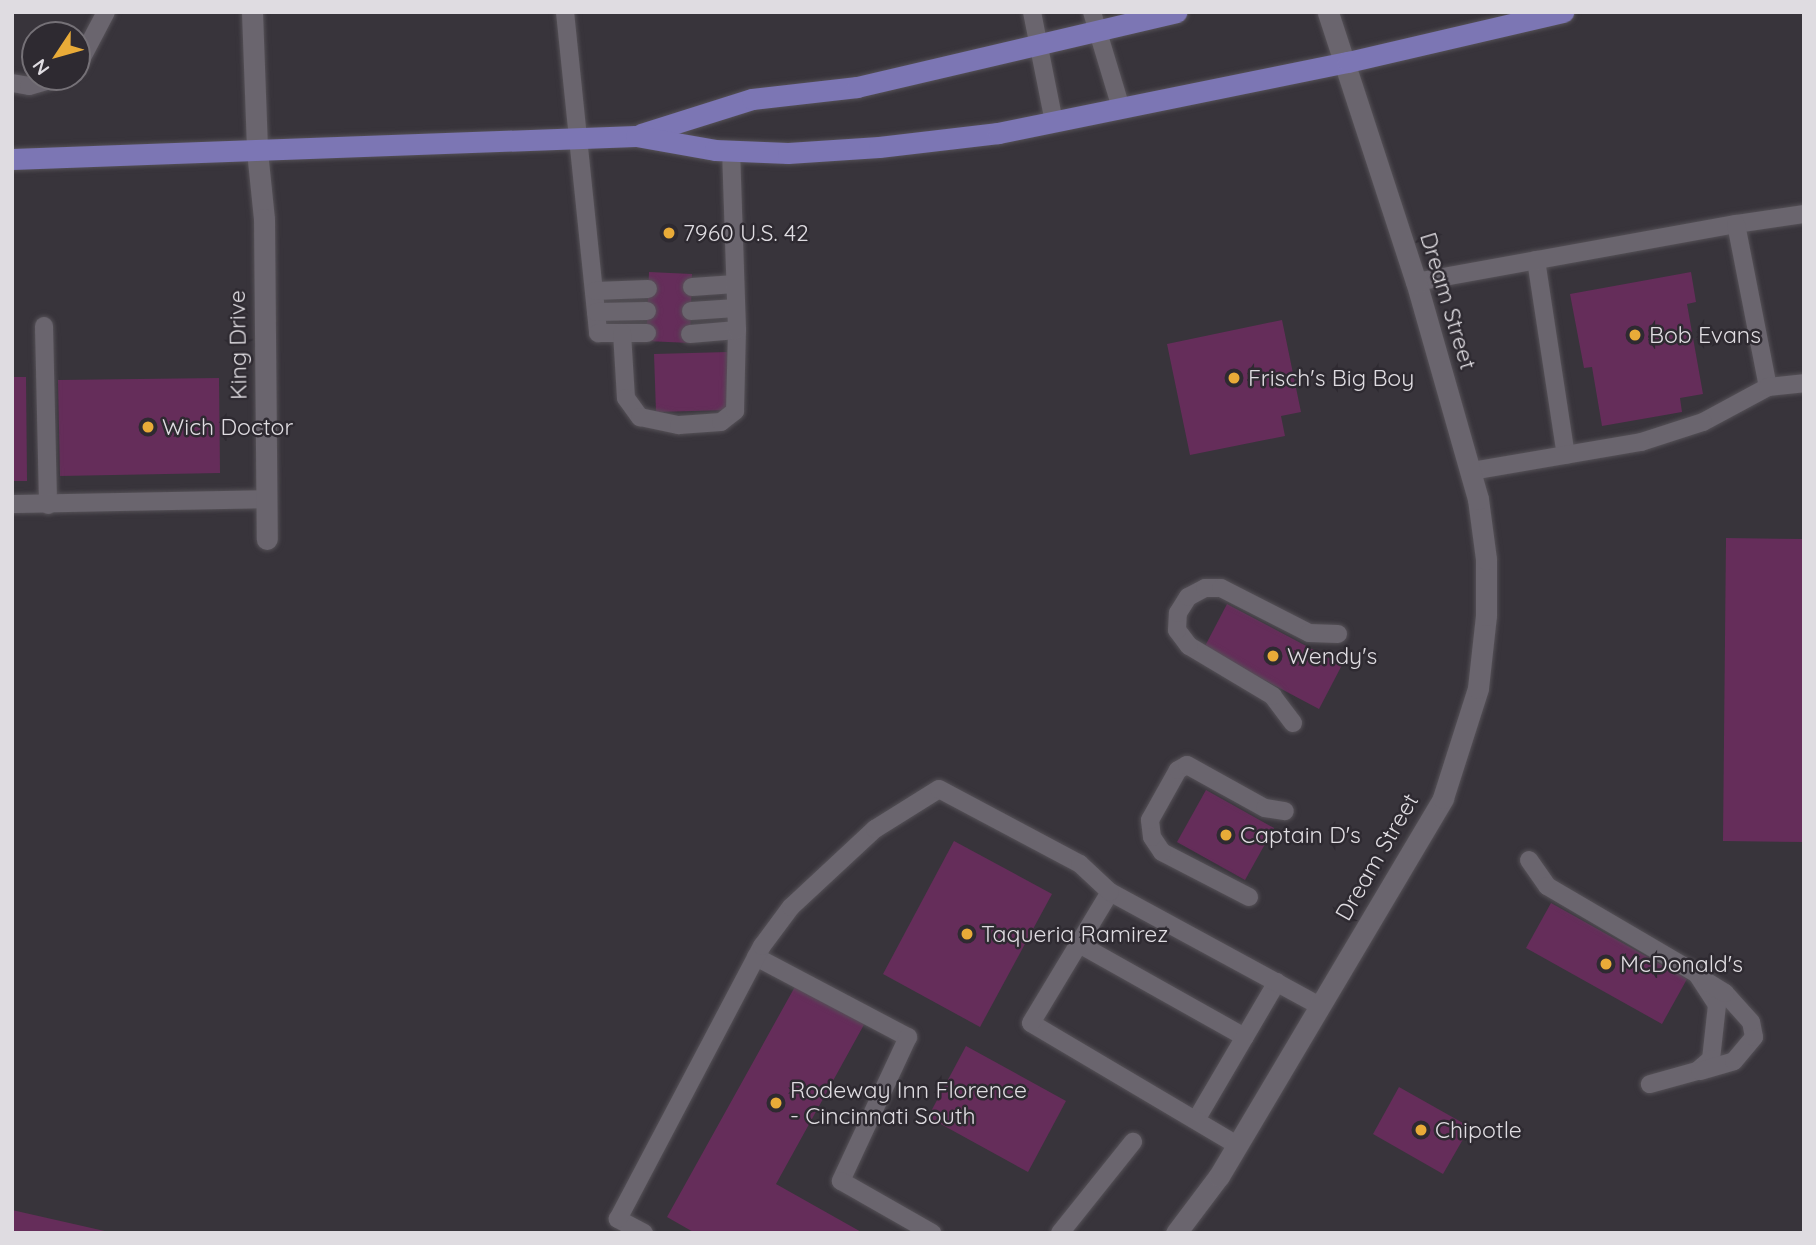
<!DOCTYPE html>
<style>
body{margin:0}
#map{position:relative;width:1816px;height:1245px;overflow:hidden;background:#38343b;font-family:Quicksand,sans-serif}
div>[style]{position:absolute}
.building>*{inset:0;background:#652d5a}
.roads{filter:drop-shadow(0 0 2px #555157) drop-shadow(0 0 2px #555157)}
.service>*{height:18px;margin:-9px;padding:0 9px;transform-origin:9px;border-radius:9px;background:#6a656e}
.minor>*{height:21px;margin:-10.5px;padding:0 10.5px;transform-origin:10.5px;border-radius:10.5px;background:#6a656e}
.secondary>*{height:21px;margin:-10.5px;padding:0 10.5px;transform-origin:10.5px;border-radius:10.5px;background:#6a656e}
.primary>*{height:21px;margin:-10.5px;padding:0 10.5px;transform-origin:10.5px;border-radius:10.5px;background:#7c76b4}
.dots>*{width:19px;height:19px;translate:-50% -50%;box-sizing:border-box;border:4px solid #2e2a31;border-radius:50%}
span{translate:-50% -50%;white-space:nowrap;text-align:center;line-height:1.15;-webkit-text-stroke:5px #2e2a31;paint-order:stroke}
.poi-label{font-size:23px;color:#dfdce1}
.left{translate:0 -50%;text-align:left}
.street-label{font-size:23px;color:#dfdce1}
.frame{position:absolute;inset:0;border:14px solid #dfdce1;pointer-events:none}
.north{position:absolute;left:21px;top:21px;width:70px;height:70px;box-sizing:border-box;background:#2e2a31;border:2px solid #757177;border-radius:50%;rotate:234deg;font-size:19px;font-weight:700;line-height:28px;text-align:center;color:#dfdce1}
.north::after{content:'';display:block;margin:auto;width:24px;height:32px;background:#e9ab38;clip-path:polygon(50% 0,100% 100%,50% 72%,0 100%)}
</style>
<div id="map">
<div class="building">
<i style="clip-path:polygon(649px 272px,692px 274px,690px 343px,646px 341px)"></i>
<i style="clip-path:polygon(1691px 272px,1696px 302px,1687px 304px,1703px 394px,1680px 398px,1682px 412px,1602px 426px,1592px 367px,1584px 368px,1570px 294px)"></i>
<i style="clip-path:polygon(1282px 320px,1301px 412px,1281px 416px,1285px 436px,1190px 455px,1167px 344px)"></i>
<i style="clip-path:polygon(728px 352px,730px 410px,656px 412px,654px 354px)"></i>
<i style="clip-path:polygon(12px 377px,26px 377px,27px 481px,12px 481px)"></i>
<i style="clip-path:polygon(219px 378px,220px 473px,60px 476px,58px 380px)"></i>
<i style="clip-path:polygon(1726px 538px,1804px 539px,1804px 842px,1723px 841px)"></i>
<i style="clip-path:polygon(1227px 604px,1342px 665px,1319px 709px,1204px 648px)"></i>
<i style="clip-path:polygon(1206px 790px,1274px 828px,1245px 880px,1177px 842px)"></i>
<i style="clip-path:polygon(954px 841px,1052px 894px,980px 1027px,883px 974px)"></i>
<i style="clip-path:polygon(1551px 903px,1687px 979px,1662px 1024px,1526px 948px)"></i>
<i style="clip-path:polygon(797px 983px,866px 1021px,776px 1184px,863px 1233px,695px 1233px,667px 1217px)"></i>
<i style="clip-path:polygon(966px 1046px,1066px 1101px,1028px 1172px,928px 1117px)"></i>
<i style="clip-path:polygon(1399px 1087px,1470px 1127px,1443px 1174px,1373px 1134px)"></i>
<i style="clip-path:polygon(12px 1210px,109px 1232px,109px 1233px,12px 1233px)"></i>
</div>
<div class="roads">
<div class="service">
<i style="left:565px;top:12px;width:323px;rotate:84.1deg"></i>
<i style="left:598px;top:333px;width:49px"></i>
<i style="left:1032px;top:12px;width:112px;rotate:78.7deg"></i>
<i style="left:1092px;top:12px;width:100px;rotate:73.2deg"></i>
<i style="left:77px;top:67px;width:62px;rotate:-62.2deg"></i>
<i style="left:12px;top:83px;width:17px;rotate:10deg"></i>
<i style="left:29px;top:86px;width:32px;rotate:-16deg"></i>
<i style="left:1736px;top:224px;width:69px;rotate:-8.4deg"></i>
<i style="left:1536px;top:260px;width:197px;rotate:81.3deg"></i>
<i style="left:1416px;top:282px;width:325px;rotate:-10.3deg"></i>
<i style="left:1736px;top:224px;width:166px;rotate:78.9deg"></i>
<i style="left:1768px;top:387px;width:74px;rotate:151.7deg"></i>
<i style="left:1703px;top:422px;width:65px;rotate:162.1deg"></i>
<i style="left:1641px;top:442px;width:171px;rotate:170.3deg"></i>
<i style="left:692px;top:287px;width:43px;rotate:-4deg"></i>
<i style="left:595px;top:291px;width:53px;rotate:-2.2deg"></i>
<i style="left:691px;top:311px;width:45px;rotate:-3.8deg"></i>
<i style="left:596px;top:312px;width:51px;rotate:-1.1deg"></i>
<i style="left:44px;top:326px;width:179px;rotate:88.7deg"></i>
<i style="left:622px;top:333px;width:65px;rotate:86.5deg"></i>
<i style="left:626px;top:398px;width:24px;rotate:54deg"></i>
<i style="left:640px;top:417px;width:40px;rotate:12deg"></i>
<i style="left:679px;top:425px;width:42px;rotate:-4.1deg"></i>
<i style="left:721px;top:422px;width:18px;rotate:-38deg"></i>
<i style="left:735px;top:411px;width:81px;rotate:-88.6deg"></i>
<i style="left:690px;top:334px;width:47px;rotate:-4.9deg"></i>
<i style="left:737px;top:330px;width:179px;rotate:-91.9deg"></i>
<i style="left:1768px;top:387px;width:36px;rotate:-6deg"></i>
<i style="left:12px;top:504px;width:255px;rotate:-1.1deg"></i>
<i style="left:1293px;top:723px;width:34px;rotate:-127deg"></i>
<i style="left:1273px;top:696px;width:98px;rotate:-149.2deg"></i>
<i style="left:1189px;top:646px;width:20px;rotate:-127deg"></i>
<i style="left:1177px;top:630px;width:17px;rotate:-87deg"></i>
<i style="left:1178px;top:613px;width:19px;rotate:-58deg"></i>
<i style="left:1188px;top:597px;width:19px;rotate:-28deg"></i>
<i style="left:1205px;top:588px;width:16px"></i>
<i style="left:1221px;top:588px;width:99px;rotate:27.1deg"></i>
<i style="left:1309px;top:633px;width:29px;rotate:2deg"></i>
<i style="left:1529px;top:860px;width:32px;rotate:55deg"></i>
<i style="left:1547px;top:886px;width:174px;rotate:30.4deg"></i>
<i style="left:1697px;top:974px;width:37px;rotate:57deg"></i>
<i style="left:1717px;top:1005px;width:54px;rotate:96.3deg"></i>
<i style="left:1711px;top:1059px;width:18px;rotate:139deg"></i>
<i style="left:1697px;top:1071px;width:49px;rotate:164.5deg"></i>
<i style="left:1249px;top:897px;width:98px;rotate:-152.7deg"></i>
<i style="left:1162px;top:852px;width:18px;rotate:-124deg"></i>
<i style="left:1152px;top:837px;width:17px;rotate:-97deg"></i>
<i style="left:1150px;top:820px;width:57px;rotate:-60.8deg"></i>
<i style="left:1178px;top:770px;width:10px;rotate:-29deg"></i>
<i style="left:1187px;top:765px;width:89px;rotate:28.9deg"></i>
<i style="left:1265px;top:808px;width:20px;rotate:9deg"></i>
<i style="left:1079px;top:944px;width:190px;rotate:29.3deg"></i>
<i style="left:756px;top:957px;width:172px;rotate:27.8deg"></i>
<i style="left:908px;top:1037px;width:159px;rotate:115deg"></i>
<i style="left:841px;top:1181px;width:105px;rotate:29.7deg"></i>
<i style="left:1700px;top:1071px;width:35px;rotate:-16deg"></i>
<i style="left:1734px;top:1061px;width:31px;rotate:-50deg"></i>
<i style="left:1754px;top:1037px;width:15px;rotate:-101deg"></i>
<i style="left:1751px;top:1022px;width:39px;rotate:-132deg"></i>
<i style="left:1725px;top:993px;width:22px;rotate:-148deg"></i>
<i style="left:1196px;top:1120px;width:160px;rotate:-59.6deg"></i>
<i style="left:1237px;top:1145px;width:239px;rotate:-149.4deg"></i>
<i style="left:1031px;top:1023px;width:153px;rotate:-58.9deg"></i>
<i style="left:1110px;top:892px;width:239px;rotate:28.5deg"></i>
<i style="left:644px;top:1233px;width:30px;rotate:-152deg"></i>
<i style="left:618px;top:1219px;width:309px;rotate:-62.2deg"></i>
<i style="left:762px;top:946px;width:49px;rotate:-53.4deg"></i>
<i style="left:791px;top:907px;width:115px;rotate:-42.9deg"></i>
<i style="left:875px;top:829px;width:75px;rotate:-32deg"></i>
<i style="left:939px;top:789px;width:160px;rotate:28deg"></i>
<i style="left:1080px;top:864px;width:41px;rotate:43deg"></i>
<i style="left:1060px;top:1233px;width:117px;rotate:-51.3deg"></i>
</div>
<div class="minor">
<i style="left:257px;top:151px;width:68px;rotate:84.1deg"></i>
<i style="left:264px;top:219px;width:320px;rotate:89.5deg"></i>
<i style="left:1176px;top:1233px;width:71px;rotate:-53deg"></i>
<i style="left:1219px;top:1176px;width:439px;rotate:-59.3deg"></i>
<i style="left:1443px;top:798px;width:115px;rotate:-72.3deg"></i>
<i style="left:1478px;top:688px;width:73px;rotate:-83.7deg"></i>
<i style="left:1486px;top:615px;width:56px;rotate:-90deg"></i>
<i style="left:1486px;top:559px;width:61px;rotate:-97.6deg"></i>
<i style="left:1478px;top:499px;width:226px;rotate:-105.9deg"></i>
<i style="left:1416px;top:282px;width:284px;rotate:-108.1deg"></i>
</div>
<div class="secondary">
<i style="left:252px;top:12px;width:139px;rotate:87.9deg"></i>
</div>
<div class="primary">
<i style="left:641px;top:134px;width:116px;rotate:-17.5deg"></i>
<i style="left:752px;top:99px;width:106px;rotate:-6.5deg"></i>
<i style="left:857px;top:87px;width:328px;rotate:-13.2deg"></i>
<i style="left:12px;top:159px;width:624px;rotate:-2.11deg"></i>
<i style="left:636px;top:136px;width:80px;rotate:10deg"></i>
<i style="left:715px;top:150px;width:73px;rotate:2.4deg"></i>
<i style="left:788px;top:153px;width:91px;rotate:-3.8deg"></i>
<i style="left:879px;top:147px;width:120px;rotate:-6.7deg"></i>
<i style="left:998px;top:133px;width:357px;rotate:-11.5deg"></i>
<i style="left:1348px;top:62px;width:221px;rotate:-13.1deg"></i>
</div>
</div>
<div class="dots">
<i style="left:669px;top:233px;background:#e9ab38"></i>
<i style="left:1635px;top:335px;background:#e9ab38"></i>
<i style="left:1234px;top:378px;background:#e9ab38"></i>
<i style="left:148px;top:427px;background:#e9ab38"></i>
<i style="left:1273px;top:656px;background:#e9ab38"></i>
<i style="left:1226px;top:835px;background:#e9ab38"></i>
<i style="left:967px;top:934px;background:#e9ab38"></i>
<i style="left:1606px;top:964px;background:#e9ab38"></i>
<i style="left:776px;top:1103px;background:#e9ab38"></i>
<i style="left:1421px;top:1130px;background:#e9ab38"></i>
</div>
<div class="poi-label">
<span class="left" style="left:683px;top:233px">7960 U.S. 42</span>
<span class="left" style="left:1649px;top:335px">Bob Evans</span>
<span class="left" style="left:1248px;top:378px">Frisch's Big Boy</span>
<span class="left" style="left:162px;top:427px">Wich Doctor</span>
<span class="left" style="left:1287px;top:656px">Wendy's</span>
<span class="left" style="left:1240px;top:835px">Captain D's</span>
<span class="left" style="left:981px;top:934px">Taqueria Ramirez</span>
<span class="left" style="left:1620px;top:964px">McDonald's</span>
<span class="left" style="left:790px;top:1103px">Rodeway Inn Florence<br>- Cincinnati South</span>
<span class="left" style="left:1435px;top:1130px">Chipotle</span>
</div>
<div class="street-label">
<span style="left:1448px;top:301px;rotate:73deg">Dream Street</span>
<span style="left:238px;top:345px;rotate:-91deg">King Drive</span>
<span style="left:1377px;top:857px;rotate:-60deg">Dream Street</span>
</div>
<div class="frame"></div>
<div class="north">N</div>
</div>
